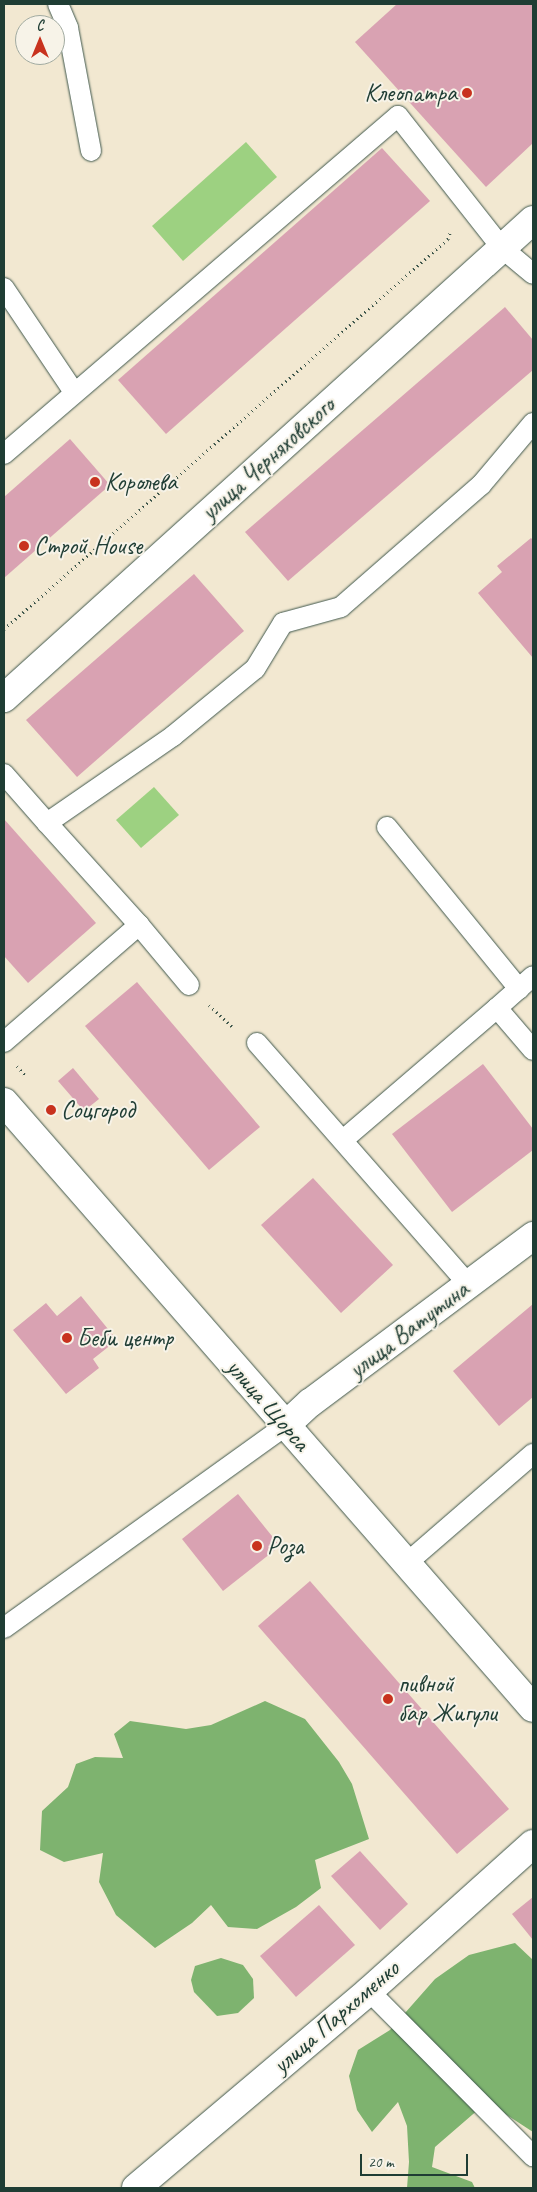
<!DOCTYPE html>
<meta charset="utf-8">
<style>
body{margin:0}
#map{position:relative;width:537px;height:2192px;overflow:hidden;background:#f2e8d1;font-family:Caveat,sans-serif}
div>[style]{position:absolute}
.green>*{inset:0;background:#9dd181}
.forest>*{inset:0;background:#7eb36f}
.building>*{inset:0;background:#d9a2b2}
.path>*{height:3px;margin-top:-1.5px;transform-origin:0;background:repeating-linear-gradient(90deg,#3f574c 0 1px,transparent 0 5px)}
.roads{filter:drop-shadow(0 0 1px #3f574c) drop-shadow(0 0 1px #3f574c)}
.lane>*{height:20px;margin:-10px;padding:0 10px;transform-origin:10px;border-radius:10px;background:#fff}
.street>*{height:28px;margin:-14px;padding:0 14px;transform-origin:14px;border-radius:14px;background:#fff}
.secondary>*{height:28px;margin:-14px;padding:0 14px;transform-origin:14px;border-radius:14px;background:#fff}
.dots>*{width:14px;height:14px;translate:-50% -50%;box-sizing:border-box;border:2px solid #f7f3e8;border-radius:50%}
span{translate:-50% -50%;white-space:nowrap;text-align:center;line-height:1.15;-webkit-text-stroke:4px #f7f3e8;paint-order:stroke}
.poi-label{font-size:25px;color:#1f3d34}
.right{translate:-100% -50%;text-align:right}
.left{translate:0 -50%;text-align:left}
.street-label{font-size:25px;color:#1f3d34}
.frame{position:absolute;inset:0;border:5px solid #1f3d34;pointer-events:none}
.north{position:absolute;left:15px;top:15px;width:50px;height:50px;box-sizing:border-box;background:#f7f3e8;border:1px solid #a1aaa0;border-radius:50%;rotate:0deg;font-size:14px;font-weight:700;line-height:20px;text-align:center;color:#1f3d34}
.north::after{content:'';display:block;margin:auto;width:18px;height:22px;background:#c8321e;clip-path:polygon(50% 0,100% 100%,50% 72%,0 100%)}
.scale{position:absolute;left:360px;top:2154px;width:108px;height:22px;box-sizing:border-box;border:2px solid #1f3d34;border-top:0;padding-left:6px;font-size:15px;line-height:18px;white-space:nowrap;color:#1f3d34;-webkit-text-stroke:4px #f7f3e8;paint-order:stroke}
</style>
<div id="map">
<div class="green">
<i style="clip-path:polygon(246px 142px,277px 177px,183px 261px,152px 226px)"></i>
<i style="clip-path:polygon(154px 787px,179px 815px,141px 848px,116px 820px)"></i>
</div>
<div class="forest">
<i style="clip-path:polygon(265px 1701px,305px 1719px,339px 1762px,352px 1784px,369px 1839px,315px 1860px,321px 1888px,296px 1907px,257px 1929px,228px 1927px,211px 1905px,192px 1923px,155px 1948px,116px 1915px,99px 1882px,103px 1853px,64px 1862px,40px 1850px,42px 1811px,68px 1787px,76px 1764px,95px 1757px,123px 1758px,114px 1734px,130px 1721px,186px 1729px,211px 1725px)"></i>
<i style="clip-path:polygon(515px 1943px,533px 1960px,533px 2132px,487px 2102px,435px 2147px,432px 2167px,472px 2182px,475px 2188px,407px 2188px,409px 2162px,407px 2126px,398px 2102px,372px 2132px,357px 2110px,349px 2076px,358px 2050px,390px 2030px,435px 1979px,469px 1955px)"></i>
<i style="clip-path:polygon(221px 1958px,243px 1965px,253px 1979px,254px 1998px,238px 2013px,217px 2016px,194px 1992px,191px 1980px,195px 1966px)"></i>
</div>
<div class="building">
<i style="clip-path:polygon(397px 4px,533px 4px,533px 143px,486px 187px,355px 42px)"></i>
<i style="clip-path:polygon(382px 148px,430px 201px,166px 434px,118px 380px)"></i>
<i style="clip-path:polygon(505px 307px,533px 340px,533px 370px,288px 581px,245px 532px)"></i>
<i style="clip-path:polygon(70px 439px,110px 485px,4px 578px,4px 497px)"></i>
<i style="clip-path:polygon(531px 538px,533px 540px,533px 658px,478px 593px,502px 572px,497px 566px)"></i>
<i style="clip-path:polygon(194px 574px,244px 631px,77px 777px,26px 720px)"></i>
<i style="clip-path:polygon(4px 819px,96px 923px,28px 983px,4px 956px)"></i>
<i style="clip-path:polygon(137px 982px,260px 1127px,209px 1170px,85px 1026px)"></i>
<i style="clip-path:polygon(483px 1064px,533px 1129px,533px 1150px,452px 1212px,392px 1134px)"></i>
<i style="clip-path:polygon(73px 1068px,99px 1099px,84px 1111px,58px 1081px)"></i>
<i style="clip-path:polygon(313px 1178px,393px 1265px,341px 1313px,261px 1225px)"></i>
<i style="clip-path:polygon(81px 1296px,117px 1340px,93px 1359px,99px 1368px,66px 1394px,13px 1330px,46px 1303px,57px 1316px)"></i>
<i style="clip-path:polygon(533px 1304px,533px 1397px,499px 1426px,453px 1371px)"></i>
<i style="clip-path:polygon(238px 1494px,280px 1546px,223px 1591px,182px 1539px)"></i>
<i style="clip-path:polygon(310px 1581px,509px 1809px,457px 1854px,258px 1626px)"></i>
<i style="clip-path:polygon(360px 1851px,408px 1904px,380px 1930px,331px 1876px)"></i>
<i style="clip-path:polygon(533px 1897px,533px 1940px,512px 1914px)"></i>
<i style="clip-path:polygon(319px 1905px,355px 1945px,296px 1997px,260px 1956px)"></i>
</div>
<div class="path">
<i style="left:4px;top:629px;width:591px;rotate:-41.3deg"></i>
<i style="left:448px;top:239px;width:9px;rotate:-72deg"></i>
<i style="left:209px;top:1005px;width:34px;rotate:43deg"></i>
<i style="left:17px;top:1066px;width:13px;rotate:48deg"></i>
</div>
<div class="roads">
<div class="lane">
<i style="left:58px;top:4px;width:26px;rotate:67deg"></i>
<i style="left:68px;top:28px;width:125px;rotate:79.4deg"></i>
<i style="left:4px;top:288px;width:125px;rotate:56.1deg"></i>
<i style="left:4px;top:454px;width:519px;rotate:-40.63deg"></i>
<i style="left:398px;top:116px;width:168px;rotate:51.8deg"></i>
<i style="left:502px;top:248px;width:40px;rotate:40deg"></i>
<i style="left:4px;top:774px;width:65px;rotate:48.7deg"></i>
<i style="left:387px;top:827px;width:209px;rotate:50.8deg"></i>
<i style="left:139px;top:925px;width:137px;rotate:-132deg"></i>
<i style="left:47px;top:823px;width:153px;rotate:-34.6deg"></i>
<i style="left:173px;top:736px;width:106px;rotate:-39.3deg"></i>
<i style="left:255px;top:669px;width:54px;rotate:-58.7deg"></i>
<i style="left:283px;top:623px;width:60px;rotate:-15.4deg"></i>
<i style="left:341px;top:607px;width:186px;rotate:-41.1deg"></i>
<i style="left:481px;top:485px;width:81px;rotate:-50deg"></i>
<i style="left:497px;top:1008px;width:48px;rotate:-41.6deg"></i>
<i style="left:4px;top:1042px;width:179px;rotate:-40.9deg"></i>
<i style="left:139px;top:925px;width:78px;rotate:50.2deg"></i>
<i style="left:257px;top:1043px;width:322px;rotate:48.8deg"></i>
<i style="left:343px;top:1140px;width:203px;rotate:-40.6deg"></i>
<i style="left:497px;top:1008px;width:55px;rotate:49.4deg"></i>
<i style="left:407px;top:1563px;width:167px;rotate:-40.9deg"></i>
<i style="left:4px;top:1628px;width:347px;rotate:-35.7deg"></i>
<i style="left:369px;top:1991px;width:233px;rotate:45.2deg"></i>
</div>
<div class="street">
<i style="left:4px;top:698px;width:713px;rotate:-42.1deg"></i>
<i style="left:286px;top:1425px;width:33px;rotate:-43deg"></i>
<i style="left:310px;top:1403px;width:279px;rotate:-36.8deg"></i>
</div>
<div class="secondary">
<i style="left:4px;top:1102px;width:804px;rotate:48.88deg"></i>
<i style="left:136px;top:2188px;width:305px;rotate:-40.2deg"></i>
<i style="left:369px;top:1991px;width:220px;rotate:-41.9deg"></i>
</div>
</div>
<div class="dots">
<i style="left:467px;top:93px;background:#c8321e"></i>
<i style="left:95px;top:482px;background:#c8321e"></i>
<i style="left:24px;top:546px;background:#c8321e"></i>
<i style="left:51px;top:1110px;background:#c8321e"></i>
<i style="left:67px;top:1338px;background:#c8321e"></i>
<i style="left:257px;top:1546px;background:#c8321e"></i>
<i style="left:388px;top:1699px;background:#c8321e"></i>
</div>
<div class="poi-label">
<span class="right" style="left:457px;top:93px">Клеопатра</span>
<span class="left" style="left:105px;top:482px">Королева</span>
<span class="left" style="left:34px;top:546px">Строй House</span>
<span class="left" style="left:61px;top:1110px">Соцгород</span>
<span class="left" style="left:77px;top:1338px">Беби центр</span>
<span class="left" style="left:267px;top:1546px">Роза</span>
<span class="left" style="left:398px;top:1699px">пивной<br>бар Жигули</span>
</div>
<div class="street-label">
<span style="left:268px;top:459px;rotate:-42deg">улица Черняховского</span>
<span style="left:409px;top:1330px;rotate:-37deg">улица Ватутина</span>
<span style="left:268px;top:1405px;rotate:49deg">улица Щорса</span>
<span style="left:336px;top:2017px;rotate:-41deg">улица Пархоменко</span>
</div>
<div class="frame"></div>
<div class="north">С</div>
<div class="scale">20 m</div>
</div>
